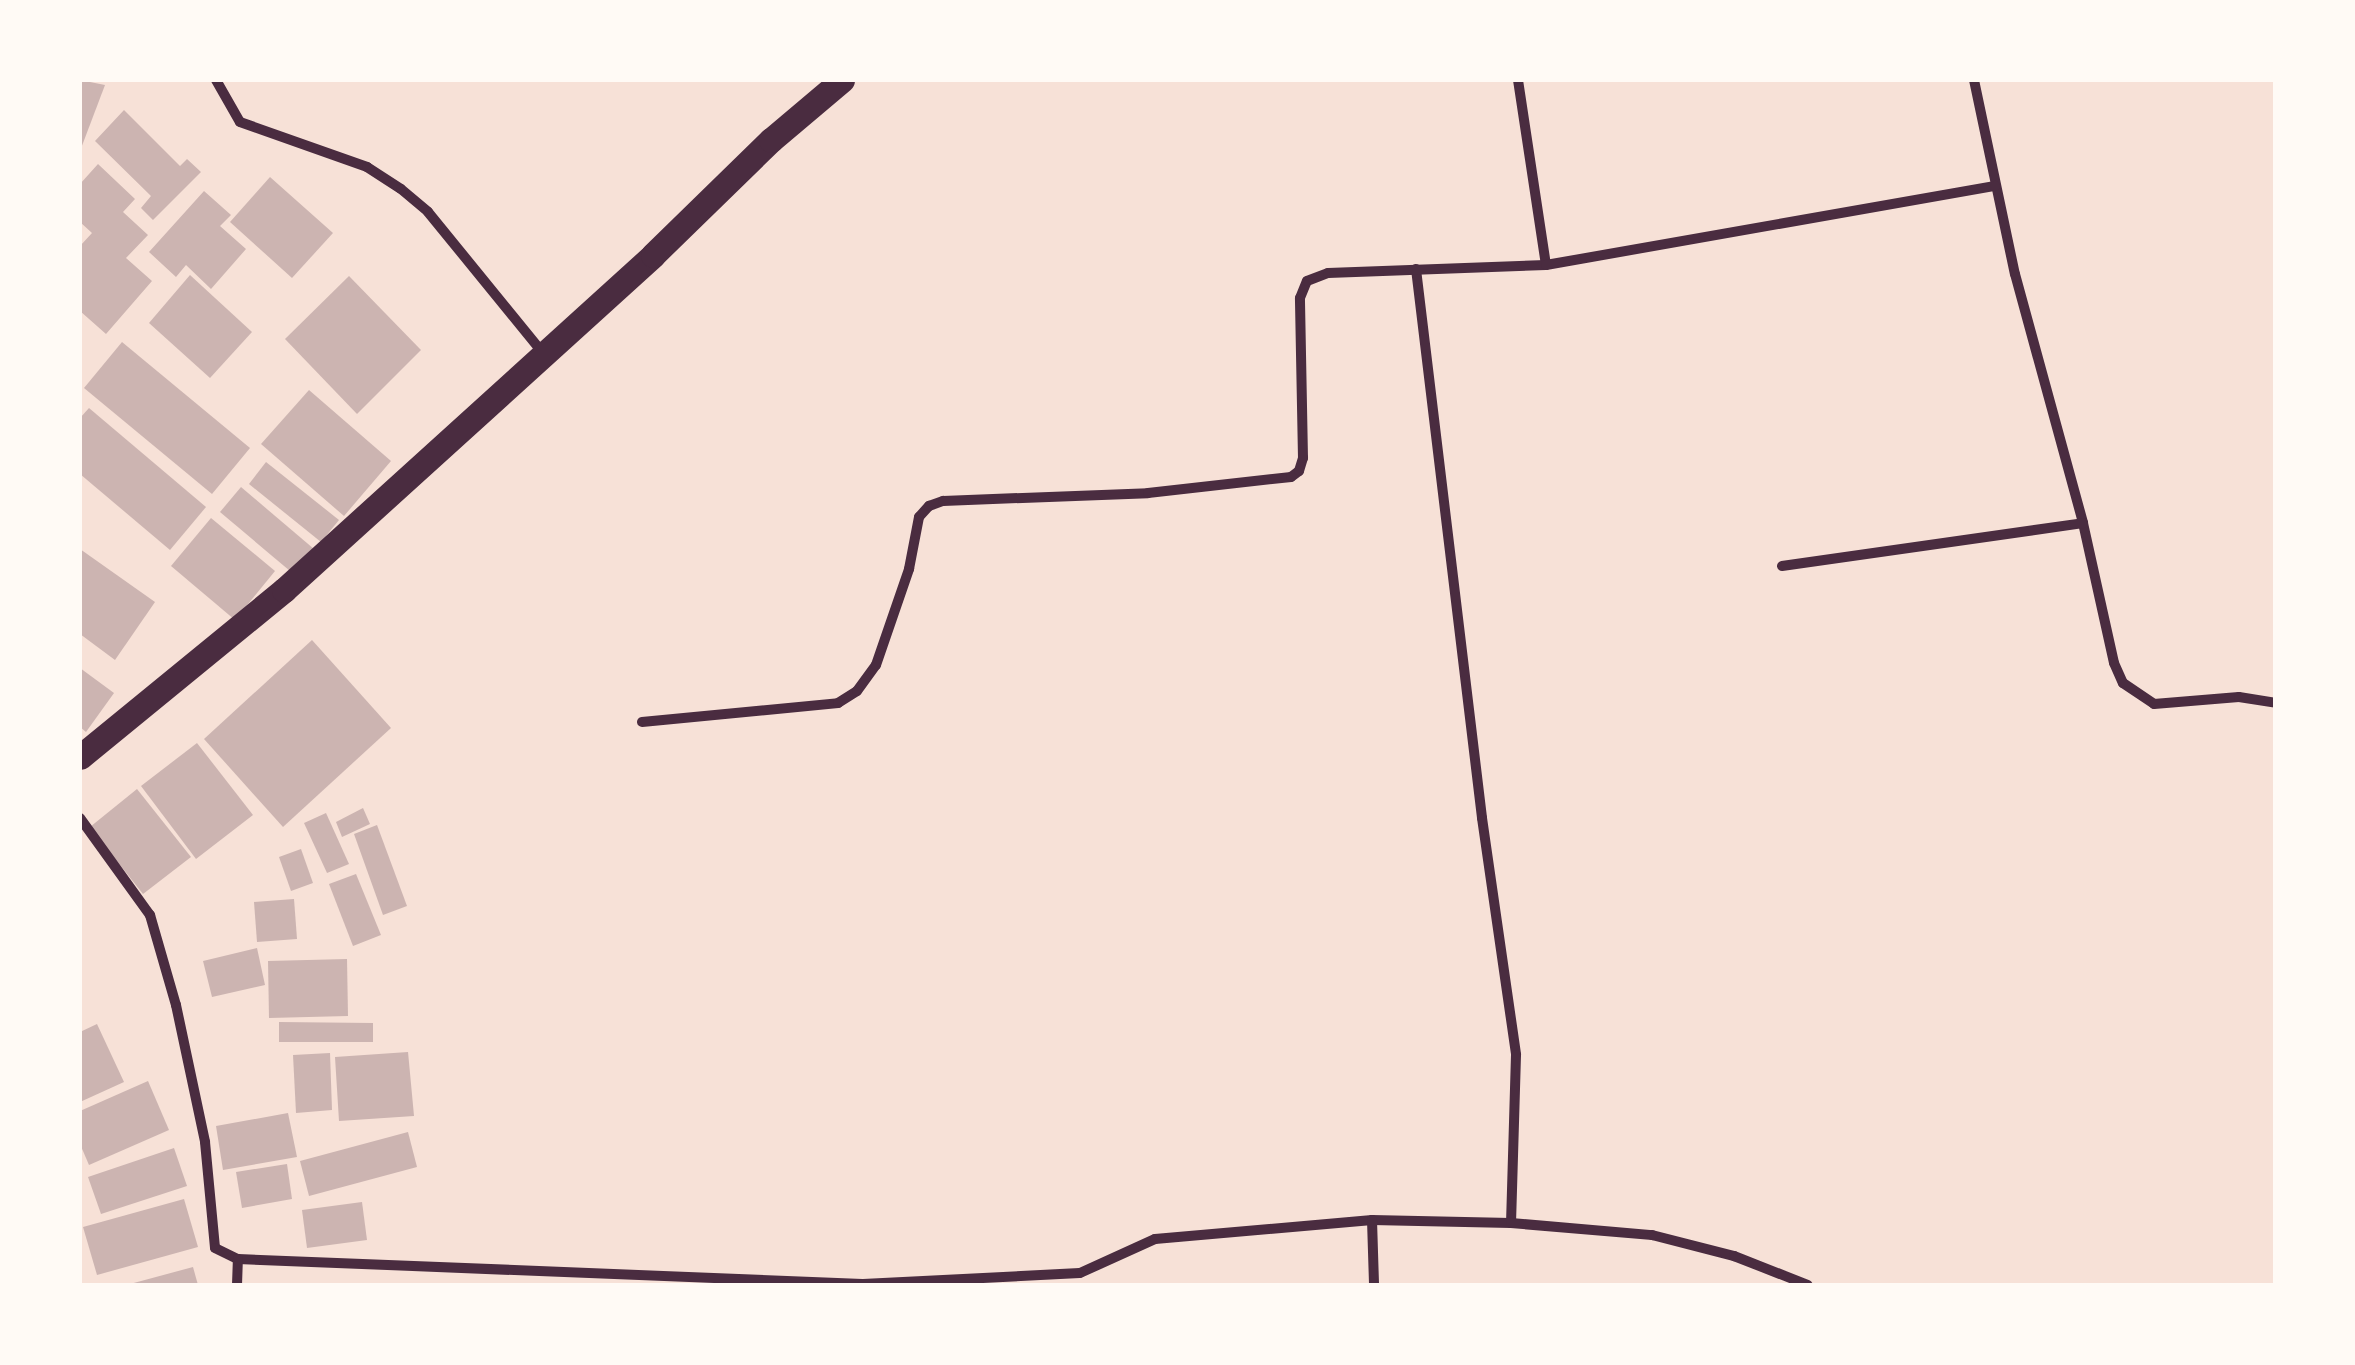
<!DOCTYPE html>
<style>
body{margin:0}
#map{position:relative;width:2355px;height:1365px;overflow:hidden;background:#f7e1d7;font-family:"Nunito Sans",sans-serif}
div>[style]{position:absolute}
.building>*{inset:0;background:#ccb4b1}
.minor>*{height:10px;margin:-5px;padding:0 5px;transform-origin:5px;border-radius:5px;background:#4a2c40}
.primary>*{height:25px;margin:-12.5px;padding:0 12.5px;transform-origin:12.5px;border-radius:12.5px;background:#4a2c40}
span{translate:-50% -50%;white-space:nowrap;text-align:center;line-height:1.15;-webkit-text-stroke:9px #fffaf5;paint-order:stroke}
.frame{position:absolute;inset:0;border:82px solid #fffaf5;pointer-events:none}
</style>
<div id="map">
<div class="building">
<i style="clip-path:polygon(80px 80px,105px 85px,80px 151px)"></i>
<i style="clip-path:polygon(124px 110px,180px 166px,187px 159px,201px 172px,153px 220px,141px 208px,151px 196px,95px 141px)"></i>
<i style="clip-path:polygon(98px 164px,135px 199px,123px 212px,148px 235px,126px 258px,152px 281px,106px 334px,80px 311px,80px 246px,92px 233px,80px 222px,80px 184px)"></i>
<i style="clip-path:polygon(270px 177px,333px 233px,292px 278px,230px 222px)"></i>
<i style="clip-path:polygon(204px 191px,231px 215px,220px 226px,246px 249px,211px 289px,186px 265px,176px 277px,149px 252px)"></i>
<i style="clip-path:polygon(190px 275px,252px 332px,210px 378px,149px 323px)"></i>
<i style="clip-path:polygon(349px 276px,421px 350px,357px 414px,285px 339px)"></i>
<i style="clip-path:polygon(122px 342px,250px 448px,212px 494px,84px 388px)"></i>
<i style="clip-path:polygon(309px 390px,391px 461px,344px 516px,261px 444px)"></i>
<i style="clip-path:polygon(89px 408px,206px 507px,170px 550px,80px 474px,80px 418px)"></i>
<i style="clip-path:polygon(266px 462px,339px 520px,321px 542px,249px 484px)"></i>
<i style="clip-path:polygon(241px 487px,314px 549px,290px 571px,220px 512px)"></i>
<i style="clip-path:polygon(211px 518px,275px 571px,235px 620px,171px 566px)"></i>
<i style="clip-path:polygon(80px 549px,155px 602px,115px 660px,80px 634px)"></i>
<i style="clip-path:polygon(312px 640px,391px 728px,283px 827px,204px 739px)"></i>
<i style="clip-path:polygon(80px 668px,114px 693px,86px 732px,80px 727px)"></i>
<i style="clip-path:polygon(197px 743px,253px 815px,196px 859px,141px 786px)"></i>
<i style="clip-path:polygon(137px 789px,191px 857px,143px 894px,90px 827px)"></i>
<i style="clip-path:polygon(363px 808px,370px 824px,342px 837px,336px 822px)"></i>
<i style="clip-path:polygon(326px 813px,349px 864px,327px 873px,304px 823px)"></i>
<i style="clip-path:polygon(377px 825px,407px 906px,383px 915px,354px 834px)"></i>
<i style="clip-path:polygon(301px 849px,313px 883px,291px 891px,279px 857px)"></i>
<i style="clip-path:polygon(356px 874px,381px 935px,353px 946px,329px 884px)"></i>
<i style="clip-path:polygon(294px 899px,297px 939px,257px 942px,254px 902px)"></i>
<i style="clip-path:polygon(257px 948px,265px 985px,212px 997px,203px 961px)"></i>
<i style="clip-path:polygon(347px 959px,348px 1016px,269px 1018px,268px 961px)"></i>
<i style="clip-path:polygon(279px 1022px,373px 1023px,373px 1042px,279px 1042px)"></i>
<i style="clip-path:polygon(97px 1024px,124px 1082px,80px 1102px,80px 1032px)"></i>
<i style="clip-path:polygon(408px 1052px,414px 1116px,339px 1121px,335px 1057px)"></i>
<i style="clip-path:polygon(330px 1053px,332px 1110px,296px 1113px,293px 1055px)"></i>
<i style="clip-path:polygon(148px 1081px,169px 1130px,89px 1165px,80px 1144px,80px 1111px)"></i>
<i style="clip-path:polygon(288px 1113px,297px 1157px,223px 1170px,216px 1126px)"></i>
<i style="clip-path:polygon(408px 1132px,417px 1167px,309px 1196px,300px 1161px)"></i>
<i style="clip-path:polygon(174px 1148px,187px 1186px,101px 1214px,88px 1177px)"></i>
<i style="clip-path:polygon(287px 1164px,292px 1199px,242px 1208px,236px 1172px)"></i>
<i style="clip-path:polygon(184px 1199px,198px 1247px,97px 1275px,83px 1227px)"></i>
<i style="clip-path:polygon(362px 1202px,367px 1240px,307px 1248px,302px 1210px)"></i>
<i style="clip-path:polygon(193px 1267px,198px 1285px,130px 1285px,130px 1284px)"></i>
</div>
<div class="minor">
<i style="left:216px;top:80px;width:48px;rotate:60.3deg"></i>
<i style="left:240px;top:122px;width:135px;rotate:19.5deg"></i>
<i style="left:367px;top:167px;width:40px;rotate:32.9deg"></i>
<i style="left:401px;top:189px;width:35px;rotate:40deg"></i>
<i style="left:428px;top:212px;width:182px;rotate:50.8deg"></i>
<i style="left:1518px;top:80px;width:187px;rotate:81.4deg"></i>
<i style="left:1974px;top:80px;width:198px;rotate:78.1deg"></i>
<i style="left:2015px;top:274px;width:258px;rotate:74.7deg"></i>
<i style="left:2083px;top:523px;width:143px;rotate:77.5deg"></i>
<i style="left:2114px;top:663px;width:22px;rotate:66deg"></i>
<i style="left:2123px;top:683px;width:37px;rotate:34deg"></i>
<i style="left:2154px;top:704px;width:85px;rotate:-4.7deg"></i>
<i style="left:2239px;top:697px;width:36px;rotate:9deg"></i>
<i style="left:1416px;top:269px;width:553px;rotate:83.14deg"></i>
<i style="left:1482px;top:818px;width:239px;rotate:81.8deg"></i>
<i style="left:1516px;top:1055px;width:168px;rotate:91.7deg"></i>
<i style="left:1782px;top:566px;width:304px;rotate:-8.1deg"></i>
<i style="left:642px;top:722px;width:197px;rotate:-5.5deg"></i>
<i style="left:838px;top:703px;width:22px;rotate:-32deg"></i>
<i style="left:857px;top:691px;width:32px;rotate:-54deg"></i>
<i style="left:876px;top:665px;width:102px;rotate:-71deg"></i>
<i style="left:909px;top:569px;width:53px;rotate:-79.1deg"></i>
<i style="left:919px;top:517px;width:15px;rotate:-48deg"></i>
<i style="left:929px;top:506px;width:15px;rotate:-20deg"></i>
<i style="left:943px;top:501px;width:205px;rotate:-2.2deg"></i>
<i style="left:1148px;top:493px;width:144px;rotate:-6.4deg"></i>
<i style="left:1291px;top:477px;width:10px;rotate:-37deg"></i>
<i style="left:1299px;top:471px;width:14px;rotate:-73deg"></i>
<i style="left:1303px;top:458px;width:160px;rotate:-91.1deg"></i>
<i style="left:1300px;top:298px;width:18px;rotate:-68deg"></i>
<i style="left:1307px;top:281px;width:22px;rotate:-21deg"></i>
<i style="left:1328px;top:273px;width:218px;rotate:-2.1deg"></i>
<i style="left:1546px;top:265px;width:456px;rotate:-10deg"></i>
<i style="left:80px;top:818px;width:120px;rotate:54.2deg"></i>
<i style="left:150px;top:915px;width:94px;rotate:73.9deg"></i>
<i style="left:176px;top:1005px;width:140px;rotate:78deg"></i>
<i style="left:205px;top:1142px;width:106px;rotate:84.6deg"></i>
<i style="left:215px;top:1248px;width:25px;rotate:26deg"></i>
<i style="left:238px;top:1259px;width:625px;rotate:2.29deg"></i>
<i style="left:863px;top:1284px;width:217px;rotate:-2.9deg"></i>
<i style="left:1080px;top:1273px;width:82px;rotate:-24.4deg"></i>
<i style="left:1155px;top:1239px;width:218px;rotate:-5deg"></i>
<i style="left:1372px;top:1220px;width:139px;rotate:1.2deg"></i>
<i style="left:1511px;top:1223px;width:142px;rotate:4.9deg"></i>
<i style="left:1652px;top:1235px;width:85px;rotate:14.4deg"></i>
<i style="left:1734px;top:1256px;width:79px;rotate:21.4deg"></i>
<i style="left:1372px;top:1220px;width:65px;rotate:88.2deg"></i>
<i style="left:237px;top:1285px;width:26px;rotate:-88deg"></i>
</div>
<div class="primary">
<i style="left:80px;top:757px;width:264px;rotate:-39.3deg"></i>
<i style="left:284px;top:590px;width:498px;rotate:-42.2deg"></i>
<i style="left:653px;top:255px;width:165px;rotate:-44.3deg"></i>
<i style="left:771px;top:140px;width:93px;rotate:-40.2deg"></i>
</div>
<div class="frame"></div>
</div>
